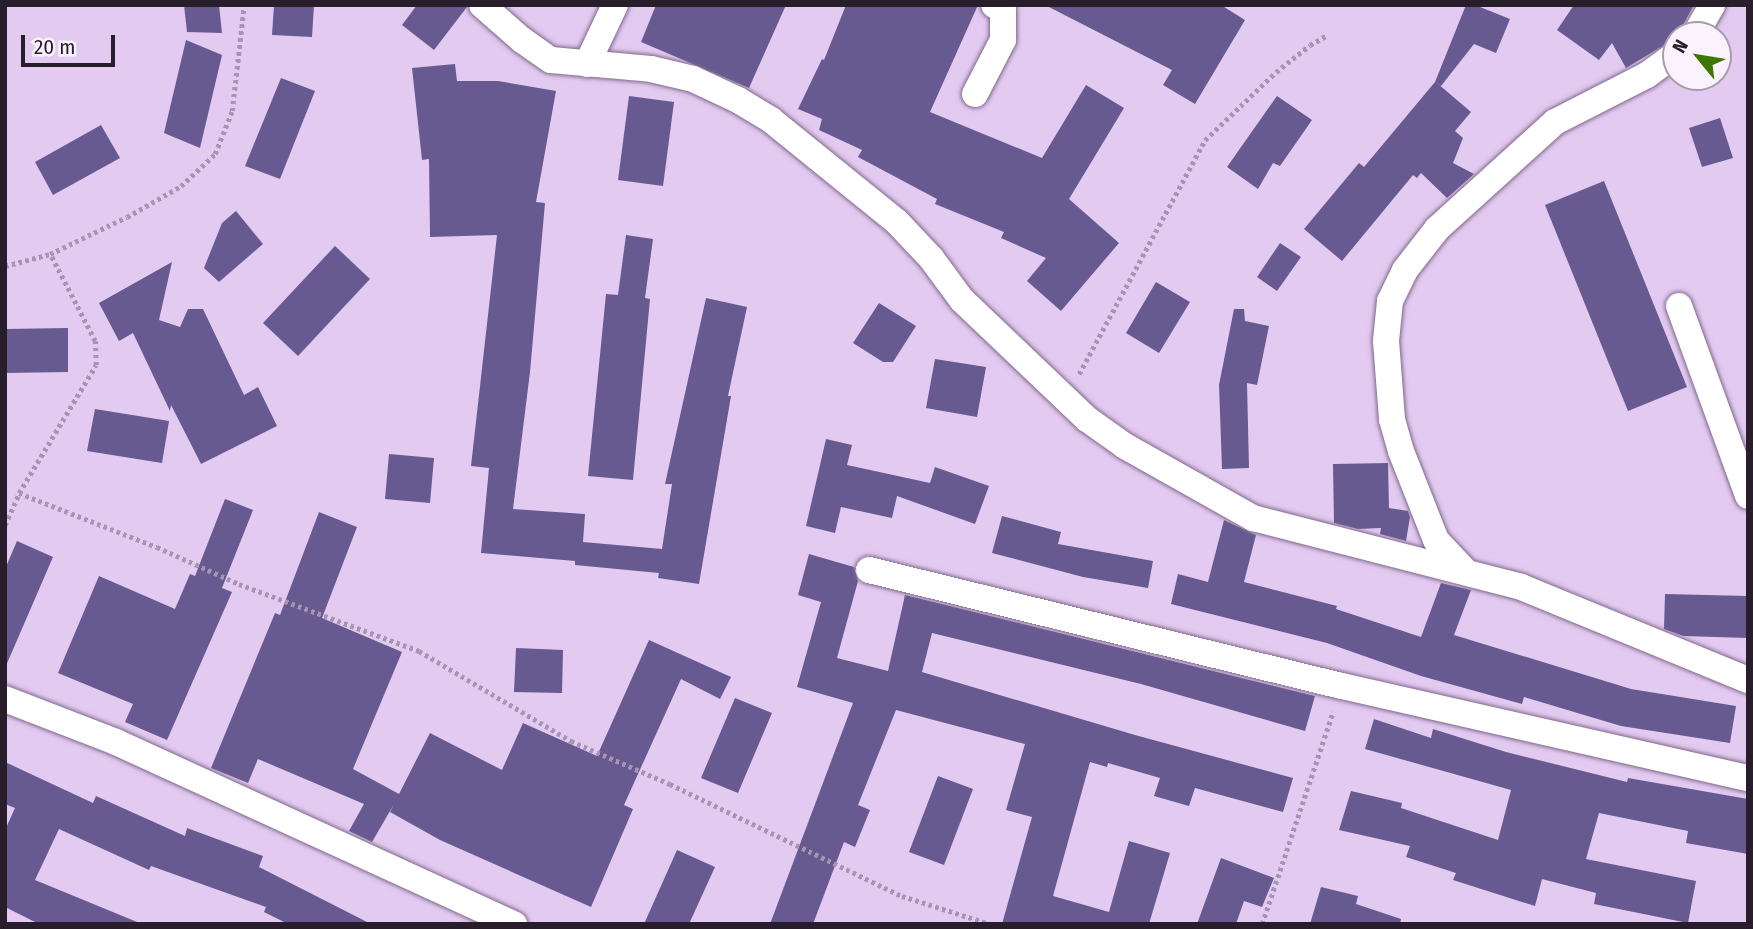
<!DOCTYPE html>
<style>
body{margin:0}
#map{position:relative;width:1753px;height:929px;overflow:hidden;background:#e3caf1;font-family:"Fira Sans Condensed",sans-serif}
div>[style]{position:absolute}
.building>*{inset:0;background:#675a91}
.path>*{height:4.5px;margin-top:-2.25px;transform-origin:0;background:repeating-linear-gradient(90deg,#a793b2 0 3.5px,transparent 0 7px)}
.roads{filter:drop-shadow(0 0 2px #80698b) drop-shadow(0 0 2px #80698b)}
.minor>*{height:26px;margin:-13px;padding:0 13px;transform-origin:13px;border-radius:13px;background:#fff}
span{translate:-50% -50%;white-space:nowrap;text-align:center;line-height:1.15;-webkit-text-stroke:7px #faf3fe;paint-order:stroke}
.frame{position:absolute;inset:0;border:7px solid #271d2b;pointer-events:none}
.north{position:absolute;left:1662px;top:21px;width:70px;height:70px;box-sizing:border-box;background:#faf3fe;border:2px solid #a69daa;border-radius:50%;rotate:300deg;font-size:19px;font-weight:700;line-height:28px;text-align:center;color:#271d2b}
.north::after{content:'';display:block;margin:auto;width:24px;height:32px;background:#3f7604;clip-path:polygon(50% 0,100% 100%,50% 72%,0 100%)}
.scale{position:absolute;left:21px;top:35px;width:94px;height:32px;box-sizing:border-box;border:4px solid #271d2b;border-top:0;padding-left:9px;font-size:21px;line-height:24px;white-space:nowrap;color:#271d2b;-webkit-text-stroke:5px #faf3fe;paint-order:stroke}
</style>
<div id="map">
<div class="building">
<i style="clip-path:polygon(184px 5px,219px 5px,222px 33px,187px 32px)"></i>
<i style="clip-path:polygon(274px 5px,314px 5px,312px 37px,272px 35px)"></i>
<i style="clip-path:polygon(417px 5px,467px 5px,467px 7px,434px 50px,402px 25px)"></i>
<i style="clip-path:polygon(656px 5px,786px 5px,749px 88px,641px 42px)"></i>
<i style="clip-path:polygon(846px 5px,978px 5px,930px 112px,1042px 158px,1086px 85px,1124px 108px,1069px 199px,1119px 243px,1061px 311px,1027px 281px,1046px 258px,1001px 238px,1004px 232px,935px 204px,937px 199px,858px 157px,862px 150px,819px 130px,822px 119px,798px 109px,822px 59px,824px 60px)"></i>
<i style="clip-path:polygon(1045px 5px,1221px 5px,1245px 20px,1195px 104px,1163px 85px,1172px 70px)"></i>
<i style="clip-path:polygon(1466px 5px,1475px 5px,1510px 19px,1496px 53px,1474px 44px,1441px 86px,1437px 83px,1471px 112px,1455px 131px,1463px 138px,1453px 163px,1474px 174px,1447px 198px,1421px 173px,1417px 178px,1413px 175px,1342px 261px,1304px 229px,1359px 163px,1364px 167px,1435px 82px)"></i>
<i style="clip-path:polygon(1574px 5px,1694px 5px,1676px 38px,1626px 68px,1612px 43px,1599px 60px,1557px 30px)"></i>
<i style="clip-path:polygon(186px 40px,222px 55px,200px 148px,164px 133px)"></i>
<i style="clip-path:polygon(455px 64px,457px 81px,498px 81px,556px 91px,536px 202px,545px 203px,530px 372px,513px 509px,585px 514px,583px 542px,662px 549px,672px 484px,665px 484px,706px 298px,747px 307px,728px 396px,731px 396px,699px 584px,658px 578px,659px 573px,575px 565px,575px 561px,481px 553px,489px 468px,471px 466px,497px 235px,430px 237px,429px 159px,422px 160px,412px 68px)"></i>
<i style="clip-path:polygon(281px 78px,315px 91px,280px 179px,245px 166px)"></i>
<i style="clip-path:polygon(629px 96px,674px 102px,663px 186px,618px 180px)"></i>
<i style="clip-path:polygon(1277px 96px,1312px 120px,1280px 166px,1273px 163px,1258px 189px,1227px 167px)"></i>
<i style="clip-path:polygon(1720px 118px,1733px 158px,1702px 167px,1689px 128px)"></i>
<i style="clip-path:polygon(101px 125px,120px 158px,53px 195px,35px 162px)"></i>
<i style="clip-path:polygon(1604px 181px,1687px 387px,1628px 411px,1545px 205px)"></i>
<i style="clip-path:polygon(236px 211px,263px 244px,219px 282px,204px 268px,222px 223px)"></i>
<i style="clip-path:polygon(626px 235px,653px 239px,645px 298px,650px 299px,633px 480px,588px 476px,606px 294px,618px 295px)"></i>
<i style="clip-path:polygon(1280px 243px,1301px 257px,1277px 291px,1257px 277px)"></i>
<i style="clip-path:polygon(335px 246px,370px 279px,298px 356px,263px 323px)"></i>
<i style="clip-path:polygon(172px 262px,159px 320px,180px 327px,188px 309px,203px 309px,244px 395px,258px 387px,277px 426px,201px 464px,171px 405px,170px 411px,133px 333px,119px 341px,99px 303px)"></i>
<i style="clip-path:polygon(1156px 282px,1190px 302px,1159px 353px,1126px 333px)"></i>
<i style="clip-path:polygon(879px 303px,916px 326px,893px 362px,883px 362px,853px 343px)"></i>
<i style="clip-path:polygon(1234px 309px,1244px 309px,1245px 321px,1269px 326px,1257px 385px,1247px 383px,1249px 468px,1222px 469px,1219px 385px)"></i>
<i style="clip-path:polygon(68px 328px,68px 372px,5px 373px,5px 329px)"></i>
<i style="clip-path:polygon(935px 359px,986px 367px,977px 417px,926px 408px)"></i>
<i style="clip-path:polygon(95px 409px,169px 421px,162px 463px,87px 451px)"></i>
<i style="clip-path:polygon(826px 439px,852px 445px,847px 465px,930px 483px,935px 467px,989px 486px,975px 524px,897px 496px,892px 518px,841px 507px,835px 533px,806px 526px)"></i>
<i style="clip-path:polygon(389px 454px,434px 458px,430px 503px,385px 499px)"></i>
<i style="clip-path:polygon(1388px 463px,1389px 508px,1408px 511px,1410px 517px,1406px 541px,1380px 534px,1381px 528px,1358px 529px,1334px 523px,1333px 464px)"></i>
<i style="clip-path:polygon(225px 499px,253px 510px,222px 588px,232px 592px,167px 740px,125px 722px,133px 704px,58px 673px,99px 576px,175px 609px,190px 574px,195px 576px)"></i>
<i style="clip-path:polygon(319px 512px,357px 527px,322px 618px,402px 652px,353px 769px,399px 794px,430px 733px,502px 770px,523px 723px,597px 756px,649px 640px,731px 677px,720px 699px,681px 679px,624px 805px,633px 809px,591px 907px,440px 840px,390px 812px,394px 804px,372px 842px,349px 831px,364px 804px,258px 759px,248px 783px,211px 768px,275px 613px,280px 615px)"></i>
<i style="clip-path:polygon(1002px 516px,1061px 532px,1058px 544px,1153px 561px,1148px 588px,1083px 577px,992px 553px)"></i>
<i style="clip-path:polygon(1224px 520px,1256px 535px,1244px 582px,1337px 606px,1336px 609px,1421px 637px,1441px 583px,1471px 590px,1454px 635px,1631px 689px,1736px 706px,1730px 743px,1621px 726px,1524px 697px,1522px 704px,1421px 676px,1327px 643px,1171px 604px,1178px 574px,1208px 582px)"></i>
<i style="clip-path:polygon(17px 541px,53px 557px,5px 668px,5px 569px)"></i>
<i style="clip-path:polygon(809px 554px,854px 567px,858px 581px,837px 658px,888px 671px,905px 595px,1315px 696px,1305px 731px,1141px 684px,932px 633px,922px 672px,1135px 735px,1293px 778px,1283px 812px,1195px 788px,1189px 806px,1154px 796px,1160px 778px,1108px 763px,1107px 767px,1090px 762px,1053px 896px,1109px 912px,1129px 841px,1170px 853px,1149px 924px,1002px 924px,1032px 817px,1006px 810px,1025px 744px,896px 710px,858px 805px,870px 810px,855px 847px,844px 842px,813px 924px,770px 924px,853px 703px,797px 687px,821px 602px,798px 595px)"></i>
<i style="clip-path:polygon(1665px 594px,1748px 596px,1748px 638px,1683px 636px,1664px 629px)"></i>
<i style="clip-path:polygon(516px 648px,563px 650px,562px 693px,514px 692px)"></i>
<i style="clip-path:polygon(735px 698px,772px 713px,738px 793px,701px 778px)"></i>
<i style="clip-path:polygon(1374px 719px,1431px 738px,1433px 729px,1506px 752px,1627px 782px,1628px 778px,1748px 799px,1748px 854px,1686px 843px,1688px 831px,1599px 813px,1586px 859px,1696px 881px,1688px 923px,1594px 904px,1596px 893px,1542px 879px,1535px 906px,1453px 880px,1456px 873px,1406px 857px,1410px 846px,1339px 830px,1351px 791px,1402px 803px,1401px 808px,1498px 840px,1511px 790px,1365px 749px)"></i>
<i style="clip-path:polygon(5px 762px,93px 803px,96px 796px,185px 836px,187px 828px,263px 856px,259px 867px,371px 924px,288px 924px,264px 912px,266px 907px,151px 866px,149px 870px,59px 829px,35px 880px,142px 924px,39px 924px,5px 907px,5px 830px,15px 808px,5px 804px)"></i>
<i style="clip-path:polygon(938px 776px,973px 789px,944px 865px,909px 852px)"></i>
<i style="clip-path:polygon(677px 850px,715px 867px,689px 924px,644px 924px)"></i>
<i style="clip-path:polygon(1221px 858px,1274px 878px,1262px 907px,1244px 901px,1236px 924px,1197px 924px)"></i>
<i style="clip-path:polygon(1321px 887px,1358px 896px,1356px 904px,1401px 919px,1400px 924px,1310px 924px)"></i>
</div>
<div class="path">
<i style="left:5px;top:266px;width:47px;rotate:-14.9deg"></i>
<i style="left:50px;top:254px;width:85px;rotate:-25.7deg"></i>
<i style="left:127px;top:217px;width:62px;rotate:-29.9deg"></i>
<i style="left:181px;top:186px;width:47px;rotate:-43.3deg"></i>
<i style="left:215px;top:154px;width:46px;rotate:-68.4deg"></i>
<i style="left:232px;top:111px;width:107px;rotate:-83.5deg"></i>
<i style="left:1079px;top:374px;width:266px;rotate:-61.7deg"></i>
<i style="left:1205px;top:140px;width:98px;rotate:-43.8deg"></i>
<i style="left:1276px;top:72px;width:43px;rotate:-38.5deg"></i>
<i style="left:1310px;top:45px;width:20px;rotate:-30deg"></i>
<i style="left:19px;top:493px;width:148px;rotate:21.4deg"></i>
<i style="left:157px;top:547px;width:90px;rotate:24.3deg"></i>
<i style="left:239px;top:584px;width:192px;rotate:20.4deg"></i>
<i style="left:419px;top:651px;width:177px;rotate:30.6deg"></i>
<i style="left:571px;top:741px;width:108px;rotate:23.5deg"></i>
<i style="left:670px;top:784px;width:258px;rotate:25.8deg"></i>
<i style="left:902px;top:896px;width:92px;rotate:17.7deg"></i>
<i style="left:5px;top:525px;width:35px;rotate:-66deg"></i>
<i style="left:19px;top:493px;width:149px;rotate:-59deg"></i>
<i style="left:96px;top:365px;width:24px;rotate:-92deg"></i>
<i style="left:95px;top:341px;width:98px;rotate:-117.3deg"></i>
<i style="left:1262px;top:924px;width:224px;rotate:-71.5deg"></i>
</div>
<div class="roads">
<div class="minor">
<i style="left:482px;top:5px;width:53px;rotate:41.2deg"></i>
<i style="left:522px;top:40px;width:35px;rotate:35deg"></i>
<i style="left:551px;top:60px;width:100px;rotate:5.1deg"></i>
<i style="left:651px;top:69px;width:43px;rotate:13.4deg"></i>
<i style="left:693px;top:79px;width:50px;rotate:25deg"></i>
<i style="left:738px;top:100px;width:39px;rotate:31deg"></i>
<i style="left:771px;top:120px;width:162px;rotate:39deg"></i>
<i style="left:897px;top:222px;width:50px;rotate:46.6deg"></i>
<i style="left:931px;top:258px;width:52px;rotate:53.6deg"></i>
<i style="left:962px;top:300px;width:173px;rotate:43.6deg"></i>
<i style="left:1087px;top:419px;width:47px;rotate:35.4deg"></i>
<i style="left:1125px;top:446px;width:147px;rotate:29.4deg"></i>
<i style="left:1253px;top:518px;width:277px;rotate:14.4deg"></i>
<i style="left:1521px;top:587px;width:245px;rotate:22.3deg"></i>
<i style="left:1695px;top:35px;width:34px;rotate:-60deg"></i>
<i style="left:587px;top:64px;width:65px;rotate:-64.6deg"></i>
<i style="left:975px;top:94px;width:61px;rotate:-62.6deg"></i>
<i style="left:1003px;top:40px;width:30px;rotate:-90deg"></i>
<i style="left:1003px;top:10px;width:10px;rotate:-151deg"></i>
<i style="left:1679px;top:306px;width:202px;rotate:70deg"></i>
<i style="left:869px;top:570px;width:487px;rotate:13.8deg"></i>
<i style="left:1342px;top:686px;width:416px;rotate:12.8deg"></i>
<i style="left:1465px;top:571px;width:42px;rotate:-133.1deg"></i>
<i style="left:1436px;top:540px;width:96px;rotate:-111.5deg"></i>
<i style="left:1401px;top:451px;width:33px;rotate:-106deg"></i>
<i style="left:1392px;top:419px;width:78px;rotate:-94.4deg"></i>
<i style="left:1386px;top:341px;width:40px;rotate:-84.3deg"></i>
<i style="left:1390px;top:301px;width:34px;rotate:-64deg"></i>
<i style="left:1405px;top:270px;width:52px;rotate:-52deg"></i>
<i style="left:1437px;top:229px;width:159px;rotate:-42.2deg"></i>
<i style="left:1555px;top:122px;width:103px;rotate:-27.1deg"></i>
<i style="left:1647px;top:75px;width:36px;rotate:-36deg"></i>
<i style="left:5px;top:699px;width:119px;rotate:21.2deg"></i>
<i style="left:116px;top:742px;width:438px;rotate:24.6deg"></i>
</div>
</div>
<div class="frame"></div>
<div class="north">N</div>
<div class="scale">20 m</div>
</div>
